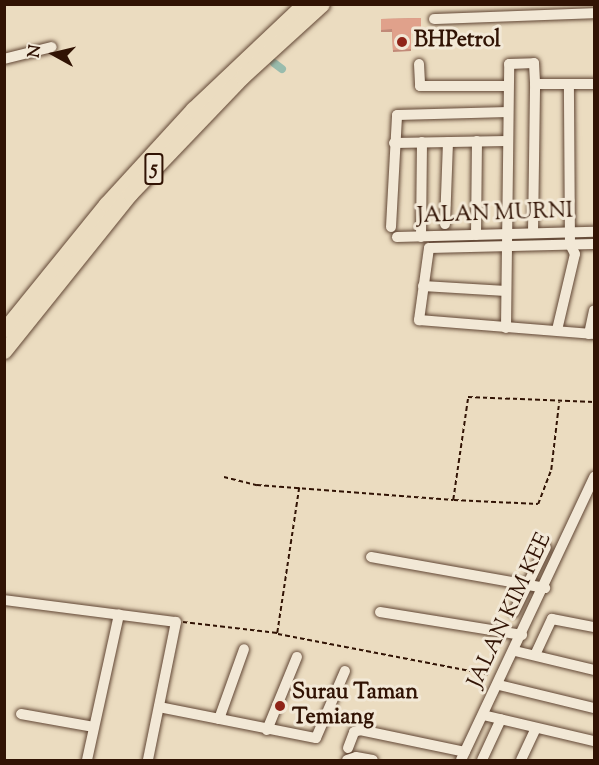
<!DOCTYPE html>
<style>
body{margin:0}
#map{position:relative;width:599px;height:765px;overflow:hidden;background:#ebdcc0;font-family:"Sorts Mill Goudy",serif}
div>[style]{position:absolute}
.canal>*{height:8px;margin:-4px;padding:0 4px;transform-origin:4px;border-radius:4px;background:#99bcad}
.path>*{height:1.5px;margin-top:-0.75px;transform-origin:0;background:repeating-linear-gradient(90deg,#311304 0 4.5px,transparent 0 7.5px)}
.roads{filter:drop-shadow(0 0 2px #604533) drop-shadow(0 0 2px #604533)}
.minor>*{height:10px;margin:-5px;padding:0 5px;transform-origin:5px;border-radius:5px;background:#f2e8d6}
.highway>*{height:15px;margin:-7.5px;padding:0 7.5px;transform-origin:7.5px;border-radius:7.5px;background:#ebdcc0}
.wall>*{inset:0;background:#c18a78}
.building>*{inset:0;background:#e0a18b}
.dots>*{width:16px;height:16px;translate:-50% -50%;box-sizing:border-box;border:3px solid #f2e8d6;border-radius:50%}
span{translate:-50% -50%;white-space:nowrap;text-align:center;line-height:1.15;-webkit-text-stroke:6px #f2e8d6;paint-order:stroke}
.shield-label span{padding:2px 4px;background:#f2e8d6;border:2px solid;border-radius:4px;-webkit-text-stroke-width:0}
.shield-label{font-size:21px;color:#311304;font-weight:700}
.poi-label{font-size:22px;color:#311304;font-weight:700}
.left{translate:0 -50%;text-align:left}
.street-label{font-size:22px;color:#311304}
.frame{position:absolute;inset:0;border:6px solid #311304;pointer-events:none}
.north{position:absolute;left:24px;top:24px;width:60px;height:60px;-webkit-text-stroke:4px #f2e8d6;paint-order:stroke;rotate:278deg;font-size:16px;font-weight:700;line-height:24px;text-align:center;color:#311304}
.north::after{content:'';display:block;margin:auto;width:21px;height:27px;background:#311304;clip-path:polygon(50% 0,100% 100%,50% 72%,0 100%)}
</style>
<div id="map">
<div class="canal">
<i style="left:274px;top:63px;width:10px;rotate:37deg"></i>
</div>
<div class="path">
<i style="left:224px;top:477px;width:34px;rotate:14deg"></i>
<i style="left:257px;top:485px;width:197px;rotate:4.4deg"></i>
<i style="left:453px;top:500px;width:104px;rotate:-81.7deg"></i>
<i style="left:468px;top:397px;width:126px;rotate:2.3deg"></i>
<i style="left:454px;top:500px;width:84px;rotate:2.7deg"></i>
<i style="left:538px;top:504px;width:36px;rotate:-69deg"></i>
<i style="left:551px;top:470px;width:68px;rotate:-83.3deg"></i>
<i style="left:183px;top:622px;width:95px;rotate:6.7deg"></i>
<i style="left:277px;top:633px;width:147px;rotate:-81.4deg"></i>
<i style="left:278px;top:634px;width:217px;rotate:10.9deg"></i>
</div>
<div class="roads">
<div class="minor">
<i style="left:434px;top:19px;width:160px;rotate:-2.1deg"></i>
<i style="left:4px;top:59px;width:49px;rotate:-14deg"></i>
<i style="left:419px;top:64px;width:22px;rotate:87deg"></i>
<i style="left:420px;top:86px;width:88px"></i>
<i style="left:394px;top:143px;width:113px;rotate:-1deg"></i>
<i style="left:445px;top:224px;width:82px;rotate:-87.9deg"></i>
<i style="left:391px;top:227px;width:112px;rotate:-86.9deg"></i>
<i style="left:397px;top:115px;width:111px;rotate:-1.5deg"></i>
<i style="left:533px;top:233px;width:149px;rotate:-89.2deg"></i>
<i style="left:476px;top:235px;width:94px;rotate:-89.4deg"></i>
<i style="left:397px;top:237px;width:197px;rotate:-1.5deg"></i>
<i style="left:421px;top:237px;width:95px;rotate:-89.4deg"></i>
<i style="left:594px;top:244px;width:165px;rotate:178.6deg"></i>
<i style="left:429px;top:248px;width:73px;rotate:97.9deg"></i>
<i style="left:419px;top:320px;width:176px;rotate:4.6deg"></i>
<i style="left:423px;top:286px;width:83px;rotate:3.4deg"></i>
<i style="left:506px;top:328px;width:264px;rotate:-89.3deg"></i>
<i style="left:509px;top:64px;width:25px;rotate:-2deg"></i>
<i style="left:534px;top:63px;width:21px;rotate:87deg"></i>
<i style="left:535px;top:84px;width:59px"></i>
<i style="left:557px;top:330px;width:78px;rotate:-76.7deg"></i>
<i style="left:575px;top:254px;width:11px;rotate:-117deg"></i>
<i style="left:570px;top:244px;width:158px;rotate:-90.4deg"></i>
<i style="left:589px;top:334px;width:24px;rotate:-78deg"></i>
<i style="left:371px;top:557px;width:177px;rotate:10.1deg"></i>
<i style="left:4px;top:600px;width:173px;rotate:7.3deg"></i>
<i style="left:176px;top:622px;width:141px;rotate:101.5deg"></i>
<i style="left:380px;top:612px;width:144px;rotate:9.2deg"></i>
<i style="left:514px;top:612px;width:72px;rotate:-63.8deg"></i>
<i style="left:515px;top:651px;width:81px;rotate:13.5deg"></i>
<i style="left:535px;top:655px;width:40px;rotate:-65deg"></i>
<i style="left:552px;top:619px;width:43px;rotate:10.8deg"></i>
<i style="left:499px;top:685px;width:98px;rotate:13.6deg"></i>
<i style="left:159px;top:707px;width:160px;rotate:11.2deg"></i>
<i style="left:316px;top:738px;width:73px;rotate:-66.6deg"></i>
<i style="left:21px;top:714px;width:74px;rotate:10.1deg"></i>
<i style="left:483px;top:715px;width:114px;rotate:13.2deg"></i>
<i style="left:219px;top:719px;width:74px;rotate:-70.3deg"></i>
<i style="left:267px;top:730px;width:79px;rotate:-67.7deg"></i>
<i style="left:348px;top:748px;width:17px;rotate:-69deg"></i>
<i style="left:354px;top:732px;width:6px;rotate:-18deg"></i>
<i style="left:360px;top:730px;width:107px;rotate:11.8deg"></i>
<i style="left:87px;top:760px;width:149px;rotate:-77.6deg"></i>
<i style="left:347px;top:760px;width:9px;rotate:-18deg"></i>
<i style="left:356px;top:757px;width:17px;rotate:10deg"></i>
<i style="left:461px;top:760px;width:313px;rotate:-64.8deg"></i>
<i style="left:482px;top:760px;width:45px;rotate:-65.1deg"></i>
<i style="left:521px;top:760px;width:35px;rotate:-65deg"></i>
</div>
<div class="highway">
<i style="left:4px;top:330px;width:162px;rotate:-51deg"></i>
<i style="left:106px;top:204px;width:129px;rotate:-47.5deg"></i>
<i style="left:193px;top:109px;width:153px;rotate:-43.4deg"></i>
<i style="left:4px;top:351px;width:201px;rotate:-51.3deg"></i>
<i style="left:130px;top:194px;width:162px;rotate:-46.3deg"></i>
<i style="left:242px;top:77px;width:108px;rotate:-42.4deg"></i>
</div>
</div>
<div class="wall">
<i style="clip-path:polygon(421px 18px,421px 31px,411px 31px,411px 51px,393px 52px,392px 32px,381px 32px,381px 19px)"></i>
</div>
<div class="building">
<i style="clip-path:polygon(421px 18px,421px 28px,411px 29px,411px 49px,393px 50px,392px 29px,381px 30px,381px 19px)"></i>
</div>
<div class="dots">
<i style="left:402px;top:42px;background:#8f2418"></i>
<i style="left:280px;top:706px;background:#8f2418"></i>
</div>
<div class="shield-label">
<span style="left:154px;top:169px">5</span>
</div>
<div class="poi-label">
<span class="left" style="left:414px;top:42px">BHPetrol</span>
<span class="left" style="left:292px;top:706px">Surau Taman<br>Temiang</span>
</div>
<div class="street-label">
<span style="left:495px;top:215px;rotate:-2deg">JALAN MURNI</span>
<span style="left:511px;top:611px;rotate:-65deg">JALAN KIM KEE</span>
</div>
<div class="frame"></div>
<div class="north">N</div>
</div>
